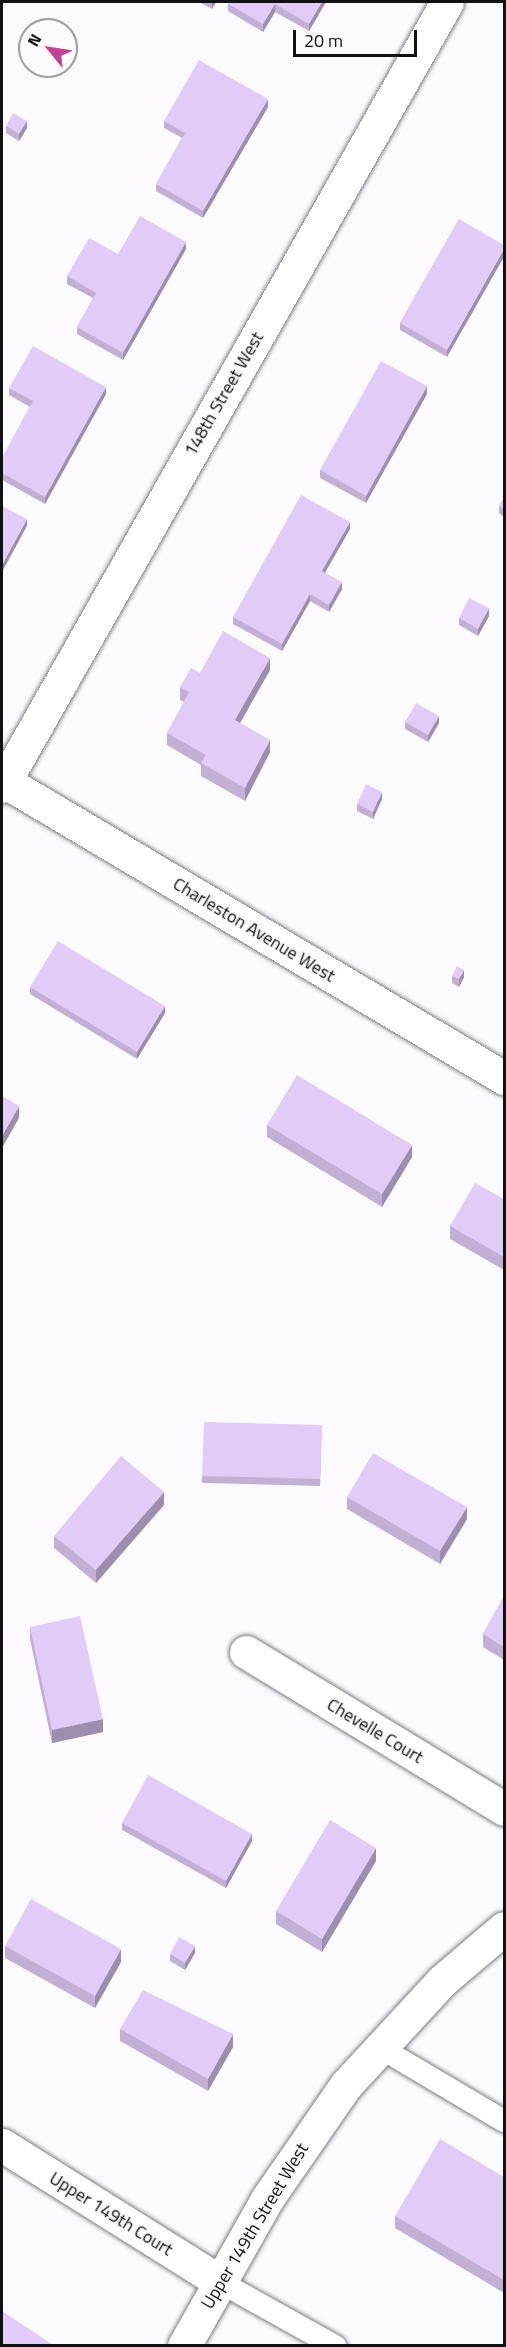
<!DOCTYPE html>
<style>
body{margin:0}
#map{position:relative;width:506px;height:2347px;overflow:hidden;background:#fdfaff;font-family:"Titillium Web",sans-serif}
div>[style]{position:absolute}
.roads{filter:drop-shadow(0 0 2px #7f7d82) drop-shadow(0 0 2px #7f7d82)}
.service>*{height:22px;margin:-11px;padding:0 11px;transform-origin:11px;border-radius:11px;background:#fff}
.minor>*{height:33px;margin:-16.5px;padding:0 16.5px;transform-origin:16.5px;border-radius:16.5px;background:#fff}
.wall>*{inset:0;background:#c2afd4}
.shaded-wall>*{inset:0;background:#9e8ead}
.building>*{inset:0;background:#e1cbf7}
span{translate:-50% -50%;white-space:nowrap;text-align:center;line-height:1.15;-webkit-text-stroke:4.5px #fdfaff;paint-order:stroke}
.street-label{font-size:18px;color:#111012}
.frame{position:absolute;inset:0;border:3px solid #111012;pointer-events:none}
.north{position:absolute;left:18px;top:18px;width:60px;height:60px;box-sizing:border-box;background:#fdfaff;border:2px solid #9f9ca0;border-radius:50%;rotate:300deg;font-size:16px;font-weight:700;line-height:24px;text-align:center;color:#111012}
.north::after{content:'';display:block;margin:auto;width:21px;height:27px;background:#c14492;clip-path:polygon(50% 0,100% 100%,50% 72%,0 100%)}
.scale{position:absolute;left:293px;top:30px;width:124px;height:27px;box-sizing:border-box;border:3px solid #111012;border-top:0;padding-left:8px;font-size:18px;line-height:21px;white-space:nowrap;color:#111012;-webkit-text-stroke:4px #fdfaff;paint-order:stroke}
</style>
<div id="map">
<div class="roads">
<div class="service">
<i style="left:379px;top:2047px;width:145px;rotate:30.6deg"></i>
<i style="left:220px;top:2282px;width:132px;rotate:29.1deg"></i>
</div>
<div class="minor">
<i style="left:4px;top:781px;width:582px;rotate:30.71deg"></i>
<i style="left:2px;top:786px;width:901px;rotate:-60.42deg"></i>
<i style="left:246px;top:1652px;width:302px;rotate:31.3deg"></i>
<i style="left:2px;top:2145px;width:257px;rotate:32.1deg"></i>
<i style="left:184px;top:2346px;width:169px;rotate:-60.5deg"></i>
<i style="left:267px;top:2199px;width:139px;rotate:-55.3deg"></i>
<i style="left:346px;top:2085px;width:143px;rotate:-47.3deg"></i>
<i style="left:443px;top:1980px;width:80px;rotate:-40.4deg"></i>
</div>
</div>
<div class="wall">
<i style="clip-path:polygon(199px 2px,216px 2px,212px 9px)"></i>
<i style="clip-path:polygon(230px 2px,326px 2px,309px 31px,275px 12px,263px 32px,228px 11px,228px 4px)"></i>
<i style="clip-path:polygon(268px 107px,203px 218px,156px 191px,156px 184px,182px 138px,164px 128px,164px 121px)"></i>
<i style="clip-path:polygon(6px 126px,27px 128px,19px 141px,6px 133px)"></i>
<i style="clip-path:polygon(459px 219px,447px 357px,400px 330px,400px 323px)"></i>
<i style="clip-path:polygon(186px 249px,123px 360px,77px 334px,77px 327px,93px 298px,67px 284px,67px 276px,118px 254px)"></i>
<i style="clip-path:polygon(9px 388px,106px 394px,45px 504px,2px 480px,2px 458px,30px 407px,9px 395px)"></i>
<i style="clip-path:polygon(427px 394px,366px 503px,320px 478px,320px 470px)"></i>
<i style="clip-path:polygon(504px 498px,504px 517px,499px 513px,499px 506px)"></i>
<i style="clip-path:polygon(350px 529px,325px 572px,342px 589px,329px 612px,310px 601px,282px 651px,233px 624px,233px 617px)"></i>
<i style="clip-path:polygon(489px 616px,478px 636px,459px 625px,459px 618px)"></i>
<i style="clip-path:polygon(270px 670px,240px 723px,270px 752px,245px 801px,201px 776px,201px 765px,167px 745px,167px 733px,184px 702px,180px 700px,180px 687px,200px 673px)"></i>
<i style="clip-path:polygon(405px 722px,439px 723px,428px 742px,405px 729px)"></i>
<i style="clip-path:polygon(382px 799px,373px 819px,357px 811px,357px 804px)"></i>
<i style="clip-path:polygon(452px 976px,464px 977px,459px 987px,452px 983px)"></i>
<i style="clip-path:polygon(30px 987px,165px 1013px,137px 1059px,30px 994px)"></i>
<i style="clip-path:polygon(267px 1125px,412px 1157px,382px 1207px,267px 1137px)"></i>
<i style="clip-path:polygon(504px 1199px,504px 1270px,450px 1239px,450px 1226px)"></i>
<i style="clip-path:polygon(322px 1425px,320px 1486px,202px 1483px,202px 1476px)"></i>
<i style="clip-path:polygon(347px 1497px,467px 1519px,440px 1564px,347px 1509px)"></i>
<i style="clip-path:polygon(164px 1505px,96px 1583px,54px 1548px,54px 1536px)"></i>
<i style="clip-path:polygon(504px 1596px,504px 1660px,483px 1647px,483px 1634px)"></i>
<i style="clip-path:polygon(30px 1627px,103px 1732px,52px 1743px,30px 1639px)"></i>
<i style="clip-path:polygon(122px 1823px,252px 1841px,226px 1888px,122px 1830px)"></i>
<i style="clip-path:polygon(376px 1861px,322px 1952px,276px 1924px,276px 1911px)"></i>
<i style="clip-path:polygon(5px 1946px,121px 1962px,95px 2008px,5px 1958px)"></i>
<i style="clip-path:polygon(195px 1953px,185px 1970px,170px 1961px,170px 1954px)"></i>
<i style="clip-path:polygon(120px 2029px,233px 2047px,208px 2091px,120px 2041px)"></i>
<i style="clip-path:polygon(504px 2177px,504px 2293px,395px 2228px,395px 2216px)"></i>
</div>
<div class="shaded-wall">
<i style="clip-path:polygon(212px 2px,216px 2px,212px 9px)"></i>
<i style="clip-path:polygon(322px 2px,326px 2px,309px 31px,309px 24px)"></i>
<i style="clip-path:polygon(275px 4px,275px 12px,263px 32px,263px 24px)"></i>
<i style="clip-path:polygon(268px 99px,268px 107px,203px 218px,203px 211px)"></i>
<i style="clip-path:polygon(27px 121px,27px 128px,19px 141px,19px 134px)"></i>
<i style="clip-path:polygon(186px 242px,186px 249px,123px 360px,123px 353px)"></i>
<i style="clip-path:polygon(504px 249px,504px 257px,447px 357px,447px 350px)"></i>
<i style="clip-path:polygon(427px 386px,427px 394px,366px 503px,366px 496px)"></i>
<i style="clip-path:polygon(106px 387px,106px 394px,45px 504px,45px 497px)"></i>
<i style="clip-path:polygon(27px 519px,27px 526px,2px 572px,2px 565px)"></i>
<i style="clip-path:polygon(350px 522px,350px 529px,322px 578px,322px 571px)"></i>
<i style="clip-path:polygon(342px 582px,342px 589px,329px 612px,329px 605px)"></i>
<i style="clip-path:polygon(310px 594px,310px 601px,282px 651px,282px 644px)"></i>
<i style="clip-path:polygon(489px 608px,489px 616px,478px 636px,478px 629px)"></i>
<i style="clip-path:polygon(270px 658px,270px 670px,235px 732px,235px 720px)"></i>
<i style="clip-path:polygon(439px 716px,439px 723px,428px 742px,428px 735px)"></i>
<i style="clip-path:polygon(270px 740px,270px 752px,245px 801px,245px 788px)"></i>
<i style="clip-path:polygon(382px 792px,382px 799px,373px 819px,373px 812px)"></i>
<i style="clip-path:polygon(464px 970px,464px 977px,459px 987px,459px 979px)"></i>
<i style="clip-path:polygon(165px 1006px,165px 1013px,137px 1059px,137px 1052px)"></i>
<i style="clip-path:polygon(19px 1106px,19px 1118px,2px 1148px,2px 1136px)"></i>
<i style="clip-path:polygon(412px 1145px,412px 1157px,382px 1207px,382px 1194px)"></i>
<i style="clip-path:polygon(164px 1492px,164px 1505px,96px 1583px,96px 1570px)"></i>
<i style="clip-path:polygon(467px 1507px,467px 1519px,440px 1564px,440px 1551px)"></i>
<i style="clip-path:polygon(103px 1719px,103px 1732px,52px 1743px,52px 1730px)"></i>
<i style="clip-path:polygon(252px 1834px,252px 1841px,226px 1888px,226px 1881px)"></i>
<i style="clip-path:polygon(376px 1848px,376px 1861px,322px 1952px,322px 1939px)"></i>
<i style="clip-path:polygon(195px 1946px,195px 1953px,185px 1970px,185px 1963px)"></i>
<i style="clip-path:polygon(121px 1949px,121px 1962px,95px 2008px,95px 1996px)"></i>
<i style="clip-path:polygon(233px 2034px,233px 2047px,208px 2091px,208px 2079px)"></i>
</div>
<div class="building">
<i style="clip-path:polygon(230px 2px,322px 2px,309px 24px,275px 4px,263px 24px,228px 4px)"></i>
<i style="clip-path:polygon(199px 60px,268px 99px,203px 211px,156px 184px,185px 133px,164px 121px)"></i>
<i style="clip-path:polygon(13px 113px,27px 121px,19px 134px,6px 126px)"></i>
<i style="clip-path:polygon(140px 216px,186px 242px,123px 353px,77px 327px,96px 293px,67px 276px,89px 238px,118px 254px)"></i>
<i style="clip-path:polygon(459px 219px,504px 245px,504px 249px,447px 350px,400px 323px)"></i>
<i style="clip-path:polygon(33px 346px,106px 387px,45px 497px,2px 473px,2px 458px,33px 401px,9px 388px)"></i>
<i style="clip-path:polygon(381px 361px,427px 386px,366px 496px,320px 470px)"></i>
<i style="clip-path:polygon(301px 495px,350px 522px,322px 571px,342px 582px,329px 605px,310px 594px,282px 644px,233px 617px)"></i>
<i style="clip-path:polygon(504px 498px,504px 509px,499px 506px)"></i>
<i style="clip-path:polygon(2px 506px,27px 519px,2px 565px)"></i>
<i style="clip-path:polygon(469px 598px,489px 608px,478px 629px,459px 618px)"></i>
<i style="clip-path:polygon(223px 631px,270px 658px,235px 720px,270px 740px,245px 788px,201px 763px,206px 755px,167px 733px,189px 692px,180px 687px,191px 668px,200px 673px)"></i>
<i style="clip-path:polygon(416px 703px,439px 716px,428px 735px,405px 722px)"></i>
<i style="clip-path:polygon(366px 784px,382px 792px,373px 812px,357px 804px)"></i>
<i style="clip-path:polygon(58px 941px,165px 1006px,137px 1052px,30px 987px)"></i>
<i style="clip-path:polygon(457px 966px,464px 970px,459px 979px,452px 976px)"></i>
<i style="clip-path:polygon(297px 1075px,412px 1145px,382px 1194px,267px 1125px)"></i>
<i style="clip-path:polygon(2px 1096px,19px 1106px,2px 1136px)"></i>
<i style="clip-path:polygon(475px 1183px,504px 1199px,504px 1257px,450px 1226px)"></i>
<i style="clip-path:polygon(204px 1422px,322px 1425px,320px 1479px,202px 1476px)"></i>
<i style="clip-path:polygon(373px 1453px,467px 1507px,440px 1551px,347px 1497px)"></i>
<i style="clip-path:polygon(121px 1456px,164px 1492px,96px 1570px,54px 1536px)"></i>
<i style="clip-path:polygon(504px 1596px,504px 1647px,483px 1634px)"></i>
<i style="clip-path:polygon(80px 1616px,103px 1719px,52px 1730px,30px 1627px)"></i>
<i style="clip-path:polygon(148px 1775px,252px 1834px,226px 1881px,122px 1823px)"></i>
<i style="clip-path:polygon(330px 1820px,376px 1848px,322px 1939px,276px 1911px)"></i>
<i style="clip-path:polygon(31px 1899px,121px 1949px,95px 1996px,5px 1946px)"></i>
<i style="clip-path:polygon(179px 1937px,195px 1946px,185px 1963px,170px 1954px)"></i>
<i style="clip-path:polygon(143px 1990px,233px 2034px,208px 2079px,120px 2029px)"></i>
<i style="clip-path:polygon(440px 2139px,504px 2177px,504px 2280px,395px 2216px)"></i>
<i style="clip-path:polygon(2px 2311px,55px 2346px,2px 2346px)"></i>
</div>
<div class="street-label">
<span style="left:224px;top:394px;rotate:-60deg">148th Street West</span>
<span style="left:254px;top:930px;rotate:31deg">Charleston Avenue West</span>
<span style="left:375px;top:1731px;rotate:31deg">Chevelle Court</span>
<span style="left:111px;top:2214px;rotate:32deg">Upper 149th Court</span>
<span style="left:255px;top:2226px;rotate:-59deg">Upper 149th Street West</span>
</div>
<div class="frame"></div>
<div class="north">N</div>
<div class="scale">20 m</div>
</div>
